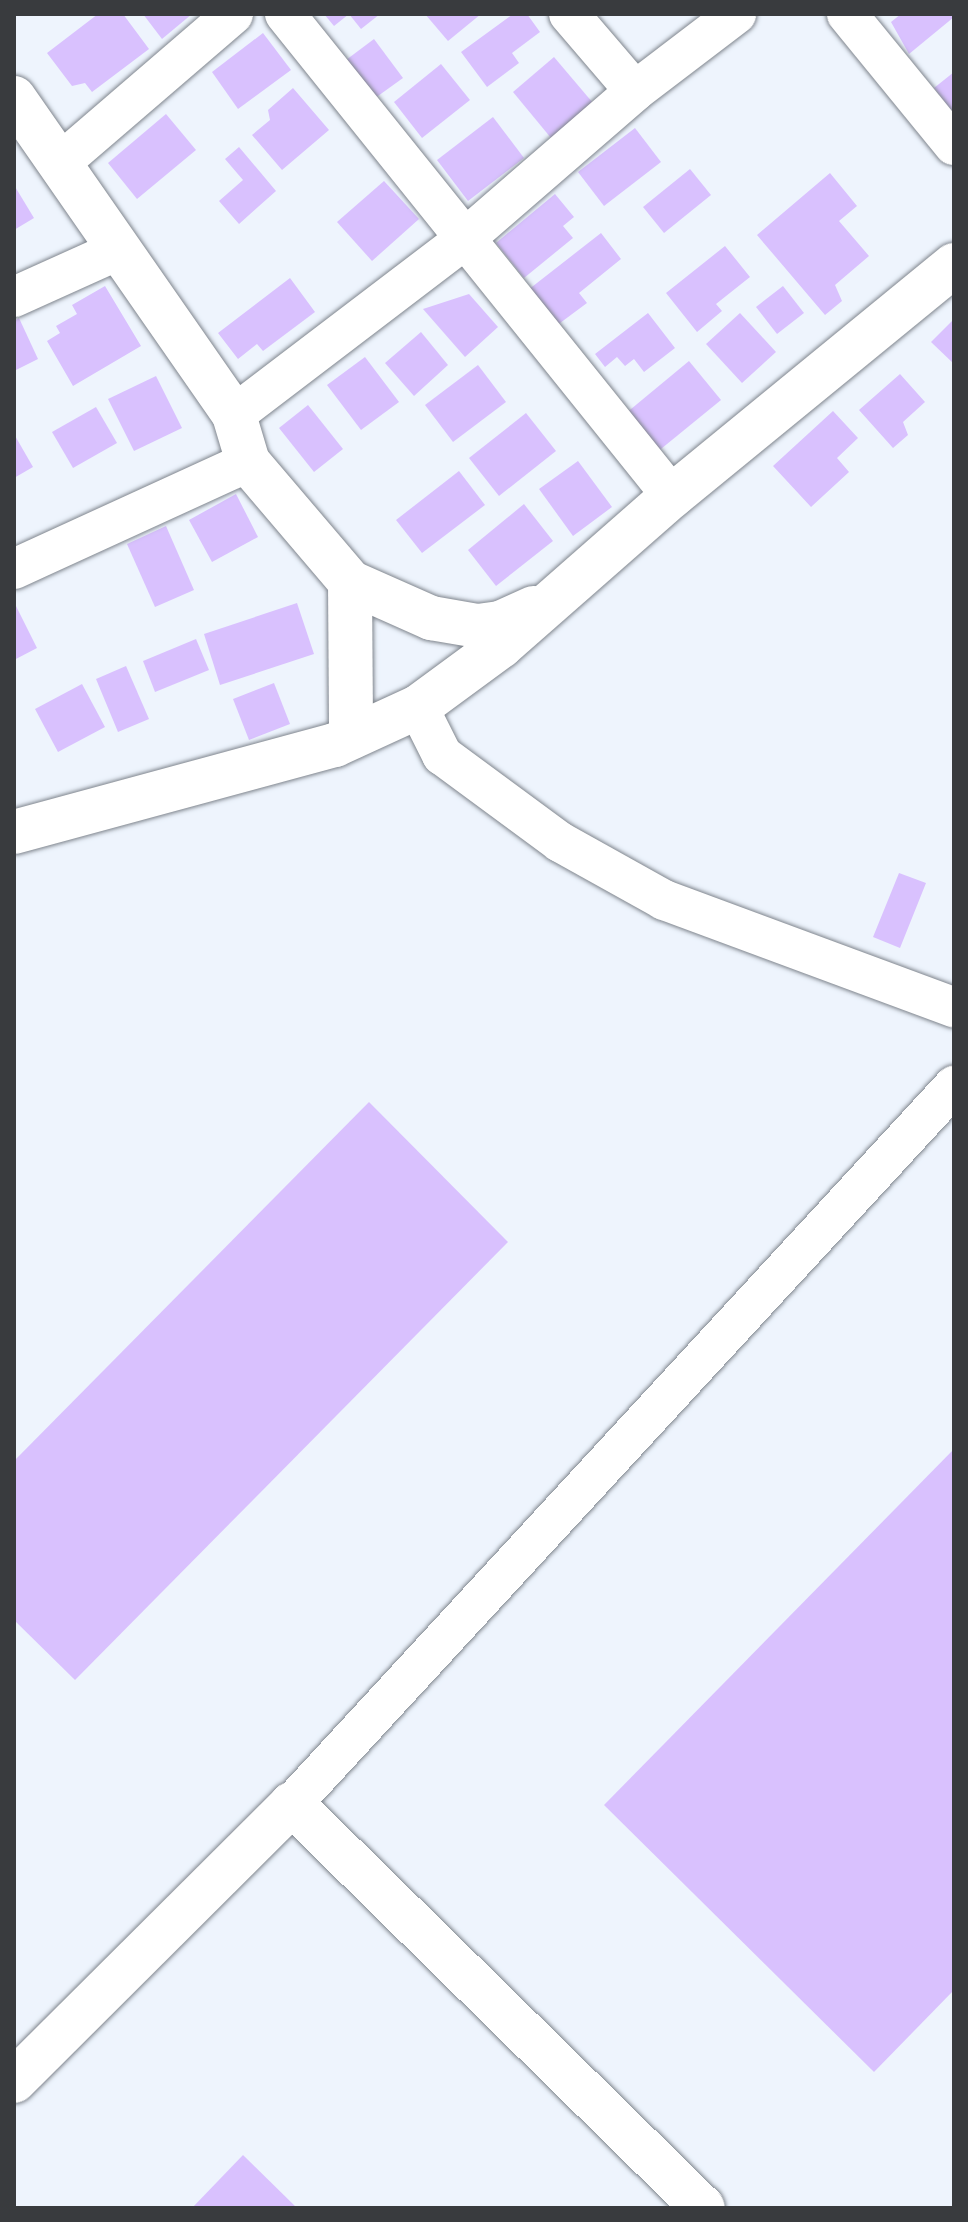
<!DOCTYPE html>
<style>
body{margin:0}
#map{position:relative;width:968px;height:2222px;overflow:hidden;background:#eef4fd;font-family:Barlow,sans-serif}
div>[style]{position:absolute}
.building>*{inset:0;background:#d9c1fe}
.roads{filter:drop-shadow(0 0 2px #7f858d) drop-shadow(0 0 2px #7f858d)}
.minor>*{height:40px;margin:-20px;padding:0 20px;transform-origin:20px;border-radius:20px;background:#fff}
.tertiary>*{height:44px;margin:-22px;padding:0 22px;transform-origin:22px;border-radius:22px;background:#fff}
span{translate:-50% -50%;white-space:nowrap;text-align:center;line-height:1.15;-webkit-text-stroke:7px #fff;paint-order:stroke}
.frame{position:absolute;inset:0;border:16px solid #393b3e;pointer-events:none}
</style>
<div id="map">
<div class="building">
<i style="clip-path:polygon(98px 14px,123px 14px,149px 49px,92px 92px,85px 83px,72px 86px,47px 53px)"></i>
<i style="clip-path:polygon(143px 14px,192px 14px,162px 39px)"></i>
<i style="clip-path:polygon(324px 14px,349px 14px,334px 26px)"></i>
<i style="clip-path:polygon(349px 14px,380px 14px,361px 29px)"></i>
<i style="clip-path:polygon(425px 14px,481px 14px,448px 41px)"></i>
<i style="clip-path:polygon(513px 14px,527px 14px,540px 32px,512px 53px,519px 63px,487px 87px,461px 52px)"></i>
<i style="clip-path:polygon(901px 14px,954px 14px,954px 17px,909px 54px,891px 22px)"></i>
<i style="clip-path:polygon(263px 33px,291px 70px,238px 109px,212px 72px)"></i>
<i style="clip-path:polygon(374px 39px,403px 78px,371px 101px,342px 63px)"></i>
<i style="clip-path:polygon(554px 57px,593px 103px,551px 138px,513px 92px)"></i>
<i style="clip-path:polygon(441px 64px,470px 100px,422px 138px,394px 102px)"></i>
<i style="clip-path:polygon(954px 72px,954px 114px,934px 88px)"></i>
<i style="clip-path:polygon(293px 88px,329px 130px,282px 170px,252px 135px,270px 120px,268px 110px)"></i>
<i style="clip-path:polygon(166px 114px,196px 150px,137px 199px,108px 163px)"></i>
<i style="clip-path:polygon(493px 117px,524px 158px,468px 201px,437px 160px)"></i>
<i style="clip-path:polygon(635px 128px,661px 162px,604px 206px,578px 172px)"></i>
<i style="clip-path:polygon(239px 147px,276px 191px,239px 224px,219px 201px,243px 180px,225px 159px)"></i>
<i style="clip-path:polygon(690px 169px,711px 195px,664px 233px,643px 207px)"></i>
<i style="clip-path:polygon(830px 173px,857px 206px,839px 221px,869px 256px,835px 285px,842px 301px,825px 315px,757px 235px)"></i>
<i style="clip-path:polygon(384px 181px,419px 219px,372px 261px,337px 222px)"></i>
<i style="clip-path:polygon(14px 185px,34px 218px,14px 230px)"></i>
<i style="clip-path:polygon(555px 194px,574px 217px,563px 226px,573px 238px,524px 278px,496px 243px)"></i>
<i style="clip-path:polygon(601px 233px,621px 259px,579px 293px,587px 303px,556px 326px,528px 290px)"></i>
<i style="clip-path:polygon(725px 246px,750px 277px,716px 304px,722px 311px,697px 332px,666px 293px)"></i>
<i style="clip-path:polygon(290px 278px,315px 312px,263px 351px,257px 344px,238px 359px,218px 333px)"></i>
<i style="clip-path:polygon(105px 286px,141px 346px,73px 386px,47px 341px,60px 333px,56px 326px,77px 314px,72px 305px)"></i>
<i style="clip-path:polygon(783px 286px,804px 313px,777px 334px,756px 307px)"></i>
<i style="clip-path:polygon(469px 294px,498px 327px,465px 357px,423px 309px)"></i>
<i style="clip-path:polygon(648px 313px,675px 348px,644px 372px,634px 359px,625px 366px,617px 357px,605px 367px,595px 354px)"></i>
<i style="clip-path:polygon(740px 313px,776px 352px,742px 383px,706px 344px)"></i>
<i style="clip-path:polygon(19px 318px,38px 359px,14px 371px,14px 321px)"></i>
<i style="clip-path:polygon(954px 319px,954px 364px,931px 342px)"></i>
<i style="clip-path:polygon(421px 332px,448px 365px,414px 396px,385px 363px)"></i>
<i style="clip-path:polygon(365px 357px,399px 402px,361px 430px,327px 385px)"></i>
<i style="clip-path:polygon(689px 361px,721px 400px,656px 453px,625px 414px)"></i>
<i style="clip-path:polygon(478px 365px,506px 402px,453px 442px,425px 405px)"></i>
<i style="clip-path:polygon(900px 374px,925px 402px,903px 422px,908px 435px,893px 448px,859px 410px)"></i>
<i style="clip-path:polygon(156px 376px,182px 428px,134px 451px,108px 399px)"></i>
<i style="clip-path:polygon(308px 405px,343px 449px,314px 472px,279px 428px)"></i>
<i style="clip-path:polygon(96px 407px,117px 443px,73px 468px,52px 432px)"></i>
<i style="clip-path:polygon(833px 411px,858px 438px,837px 458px,849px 472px,811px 507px,773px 466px)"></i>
<i style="clip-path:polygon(526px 413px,556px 451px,499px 496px,469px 458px)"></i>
<i style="clip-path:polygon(14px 434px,33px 467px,14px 478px)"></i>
<i style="clip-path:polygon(578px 461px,612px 507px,573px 536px,539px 489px)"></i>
<i style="clip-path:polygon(459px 471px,485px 505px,422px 553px,396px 520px)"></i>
<i style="clip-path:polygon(236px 494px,258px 537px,212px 562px,189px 520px)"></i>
<i style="clip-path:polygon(524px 504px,553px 541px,496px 586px,468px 550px)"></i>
<i style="clip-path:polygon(166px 526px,194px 590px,155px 607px,127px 544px)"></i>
<i style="clip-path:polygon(14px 602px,37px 648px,14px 660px)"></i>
<i style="clip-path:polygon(297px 603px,314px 654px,220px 685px,204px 634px)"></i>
<i style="clip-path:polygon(196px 639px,209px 670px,155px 692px,143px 661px)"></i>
<i style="clip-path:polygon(126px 666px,149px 719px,118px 732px,96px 679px)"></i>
<i style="clip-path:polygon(274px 683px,290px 724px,249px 740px,233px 699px)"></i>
<i style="clip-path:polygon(82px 684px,105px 727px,58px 752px,35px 709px)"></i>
<i style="clip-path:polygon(899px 873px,926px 883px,900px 948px,873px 937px)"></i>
<i style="clip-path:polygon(369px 1102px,508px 1242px,75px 1680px,14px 1620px,14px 1461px)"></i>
<i style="clip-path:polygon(954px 1449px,954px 1990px,874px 2072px,604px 1805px)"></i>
<i style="clip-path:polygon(243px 2155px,297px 2208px,192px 2208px)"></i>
</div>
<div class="roads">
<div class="minor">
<i style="left:285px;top:14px;width:618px;rotate:51.24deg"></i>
<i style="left:569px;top:14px;width:101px;rotate:49.4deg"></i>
<i style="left:847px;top:14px;width:169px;rotate:50.8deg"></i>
<i style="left:60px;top:163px;width:228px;rotate:-40.7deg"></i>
<i style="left:14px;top:297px;width:112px;rotate:-24.3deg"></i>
<i style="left:234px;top:415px;width:287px;rotate:-37.3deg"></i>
<i style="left:462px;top:241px;width:229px;rotate:-40.9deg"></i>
<i style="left:635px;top:91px;width:127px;rotate:-37.3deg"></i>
<i style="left:14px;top:569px;width:257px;rotate:-24.6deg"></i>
<i style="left:418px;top:707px;width:54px;rotate:63.4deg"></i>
<i style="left:442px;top:755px;width:147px;rotate:36.4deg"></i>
<i style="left:560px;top:842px;width:119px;rotate:29.1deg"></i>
<i style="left:664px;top:900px;width:309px;rotate:20.3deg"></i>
<i style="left:292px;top:1804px;width:977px;rotate:-47.32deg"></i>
</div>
<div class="tertiary">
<i style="left:14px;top:98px;width:386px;rotate:55.2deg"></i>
<i style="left:234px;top:415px;width:49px;rotate:73.4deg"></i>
<i style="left:248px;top:462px;width:157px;rotate:49.6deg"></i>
<i style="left:350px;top:582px;width:89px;rotate:24deg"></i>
<i style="left:431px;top:618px;width:48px;rotate:9.7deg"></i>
<i style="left:478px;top:626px;width:22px;rotate:-8deg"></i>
<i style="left:500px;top:623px;width:37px;rotate:-24deg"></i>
<i style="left:350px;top:582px;width:155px;rotate:89.6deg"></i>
<i style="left:14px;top:832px;width:333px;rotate:-15.2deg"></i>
<i style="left:335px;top:745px;width:91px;rotate:-24.6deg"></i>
<i style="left:418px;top:707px;width:103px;rotate:-36.3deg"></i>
<i style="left:501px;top:646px;width:227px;rotate:-41.3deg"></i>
<i style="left:672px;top:496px;width:365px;rotate:-39.3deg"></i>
<i style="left:14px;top:2081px;width:392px;rotate:-44.9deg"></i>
<i style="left:292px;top:1804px;width:576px;rotate:44.51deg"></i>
</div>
</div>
<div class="frame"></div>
</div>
